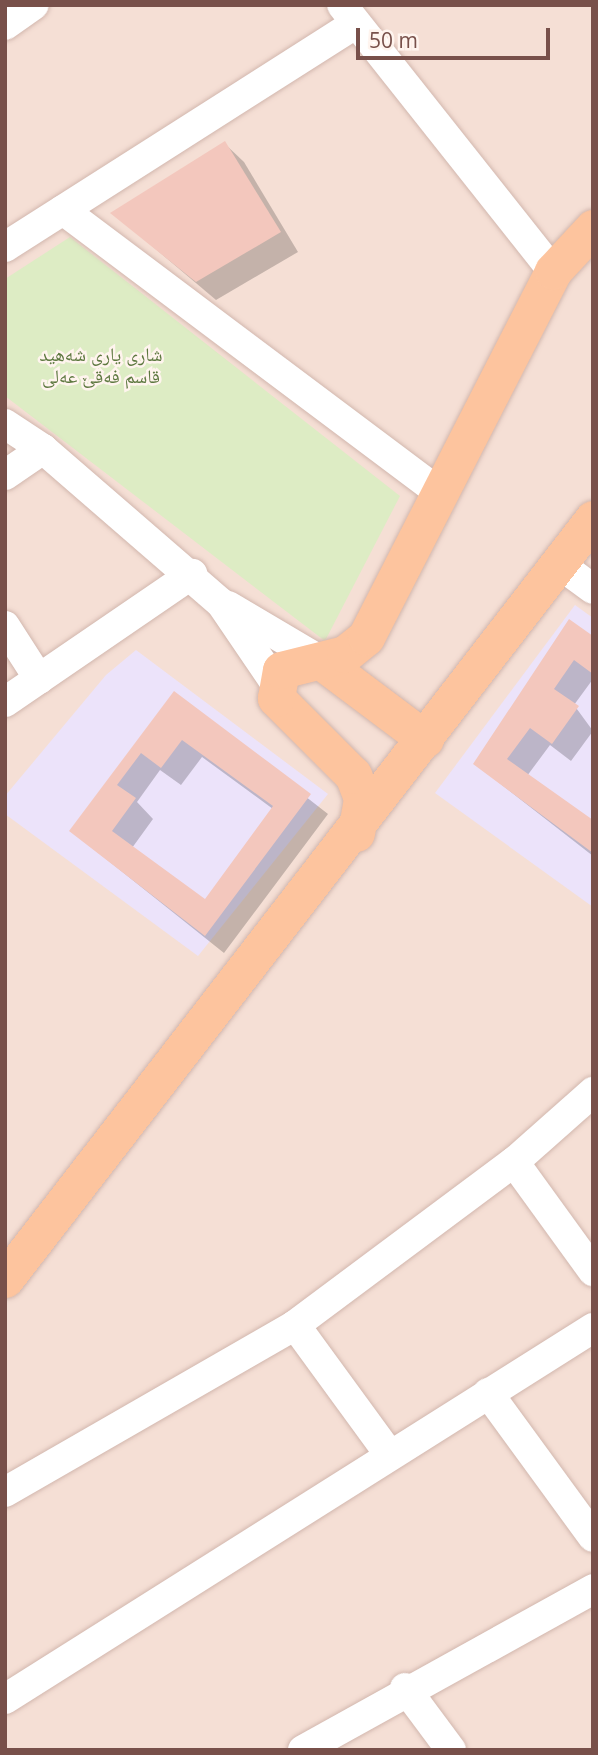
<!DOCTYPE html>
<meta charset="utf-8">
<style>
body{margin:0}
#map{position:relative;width:598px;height:1755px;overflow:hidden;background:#fdefe7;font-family:"Open Sans","Noto Naskh Arabic",sans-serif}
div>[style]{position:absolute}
.residential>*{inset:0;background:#f5dfd5}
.education>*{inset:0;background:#ece3fa}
.green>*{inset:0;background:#ddecc4}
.shadow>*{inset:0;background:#0003}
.building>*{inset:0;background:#f3c7bd}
.roads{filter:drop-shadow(0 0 2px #d2b7ae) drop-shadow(0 0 2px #d2b7ae)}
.minor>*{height:30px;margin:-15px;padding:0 15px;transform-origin:15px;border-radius:15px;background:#fff}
.major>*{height:37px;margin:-18.5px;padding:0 18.5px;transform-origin:18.5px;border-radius:18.5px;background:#fdc49e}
span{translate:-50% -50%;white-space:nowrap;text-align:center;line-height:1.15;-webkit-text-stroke:5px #fff4ee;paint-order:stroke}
.park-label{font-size:19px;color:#5d783f}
.frame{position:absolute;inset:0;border:7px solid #78504a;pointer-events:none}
.scale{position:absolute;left:356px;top:28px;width:194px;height:32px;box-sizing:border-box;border:4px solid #78504a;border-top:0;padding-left:9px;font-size:21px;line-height:24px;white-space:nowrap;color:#78504a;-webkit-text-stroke:5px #fff4ee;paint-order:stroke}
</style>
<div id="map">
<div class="residential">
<i style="clip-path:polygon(5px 5px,593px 5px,593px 1750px,5px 1750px)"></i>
</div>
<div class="education">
<i style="clip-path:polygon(575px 605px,593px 618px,593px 907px,435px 793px)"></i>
<i style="clip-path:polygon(136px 650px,328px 794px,198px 956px,5px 814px,5px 796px,106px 675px)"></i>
</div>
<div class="green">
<i style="clip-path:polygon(70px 237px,400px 496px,325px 641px,5px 396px,5px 279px)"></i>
</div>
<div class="shadow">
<i style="clip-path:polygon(225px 144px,244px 162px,298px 252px,216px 300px,113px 213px)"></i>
<i style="clip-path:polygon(593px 638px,593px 679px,574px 705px,593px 731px,571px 761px,550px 745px,527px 776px,593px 823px,593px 856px,475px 764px)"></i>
<i style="clip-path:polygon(evenodd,174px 694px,328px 814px,224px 953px,71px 831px,174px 694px,202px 757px,273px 809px,205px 901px,132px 848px,153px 819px,137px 802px,160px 770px,181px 785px,202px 757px)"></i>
</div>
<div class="building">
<i style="clip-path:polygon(225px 141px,281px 232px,196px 282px,110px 213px)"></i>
<i style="clip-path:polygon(569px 619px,593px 636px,593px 674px,574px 660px,554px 689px,579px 706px,552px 744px,530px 728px,507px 759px,593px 820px,593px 853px,473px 764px)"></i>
<i style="clip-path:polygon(evenodd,174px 691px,311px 794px,205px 936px,69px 831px,174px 691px,182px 740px,273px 806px,205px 899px,112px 831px,136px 798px,117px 785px,141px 753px,161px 768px,182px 740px)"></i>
</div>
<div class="roads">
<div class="minor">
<i style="left:342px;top:5px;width:340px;rotate:51.6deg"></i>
<i style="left:5px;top:25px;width:35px;rotate:-35deg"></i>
<i style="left:63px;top:210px;width:469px;rotate:36.9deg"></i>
<i style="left:5px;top:247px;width:416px;rotate:-32.5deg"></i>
<i style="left:5px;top:424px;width:45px;rotate:33.3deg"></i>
<i style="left:43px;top:449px;width:235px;rotate:40.9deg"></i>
<i style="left:221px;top:603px;width:98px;rotate:55.8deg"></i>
<i style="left:5px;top:475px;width:46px;rotate:-34.4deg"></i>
<i style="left:559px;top:564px;width:42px;rotate:36.3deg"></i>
<i style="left:228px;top:606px;width:108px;rotate:30.6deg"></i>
<i style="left:5px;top:626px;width:63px;rotate:57.3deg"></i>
<i style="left:5px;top:702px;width:227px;rotate:-34.4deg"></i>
<i style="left:514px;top:1162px;width:135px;rotate:54.1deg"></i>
<i style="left:295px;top:1325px;width:160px;rotate:53.9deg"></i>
<i style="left:488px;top:1393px;width:178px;rotate:53.9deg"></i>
<i style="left:5px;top:1492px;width:335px;rotate:-29.9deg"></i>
<i style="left:295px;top:1325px;width:273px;rotate:-36.7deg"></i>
<i style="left:514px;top:1162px;width:106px;rotate:-41.5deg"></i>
<i style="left:405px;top:1688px;width:77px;rotate:53.4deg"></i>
<i style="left:5px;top:1699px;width:695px;rotate:-32.25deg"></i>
<i style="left:303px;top:1750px;width:332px;rotate:-29deg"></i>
</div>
<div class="major">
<i style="left:321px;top:661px;width:130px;rotate:36.9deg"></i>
<i style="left:356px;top:833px;width:36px;rotate:-80deg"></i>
<i style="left:362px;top:798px;width:25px;rotate:-111deg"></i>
<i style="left:353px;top:775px;width:109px;rotate:-135deg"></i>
<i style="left:276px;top:698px;width:28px;rotate:-80deg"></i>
<i style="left:281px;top:670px;width:66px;rotate:-14deg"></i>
<i style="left:345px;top:654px;width:27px;rotate:-39deg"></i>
<i style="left:366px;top:637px;width:411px;rotate:-62.9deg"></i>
<i style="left:553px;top:271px;width:59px;rotate:-47.1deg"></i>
<i style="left:5px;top:1279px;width:961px;rotate:-52.27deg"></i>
</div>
</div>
<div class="park-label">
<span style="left:101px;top:366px">شاری یاری شەهید<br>قاسم فەقێ عەلی</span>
</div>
<div class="frame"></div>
<div class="scale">50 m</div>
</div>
